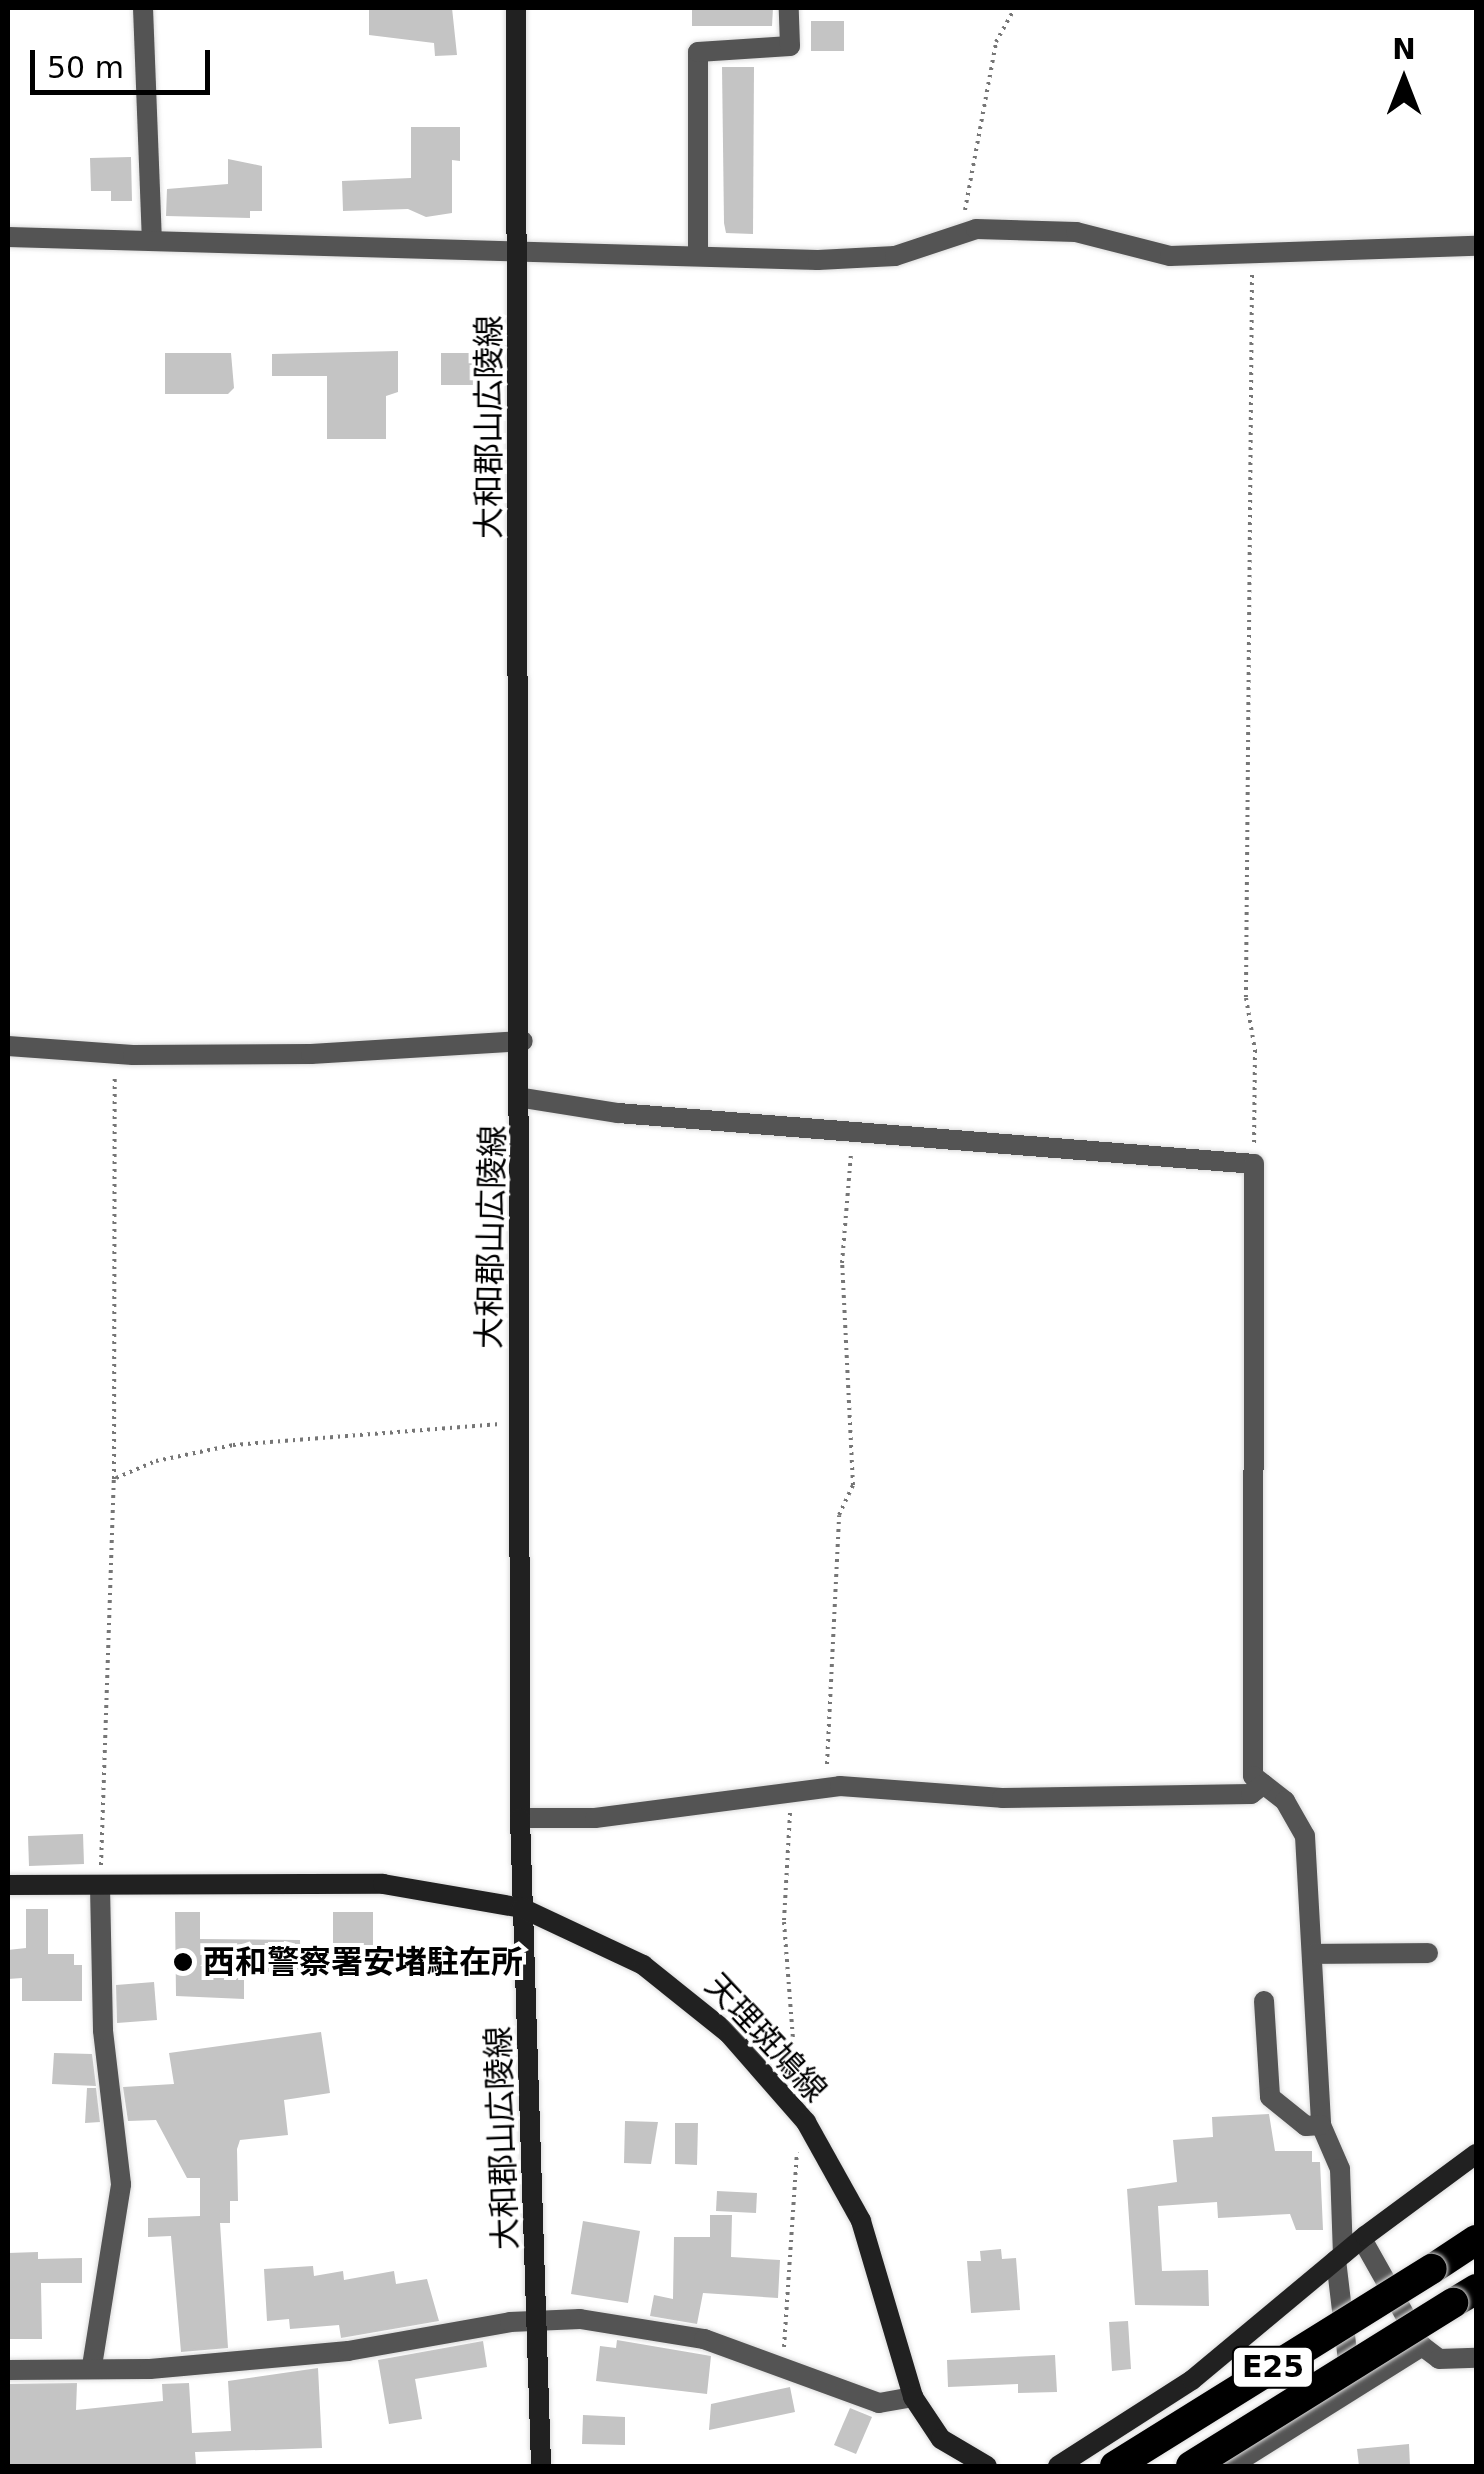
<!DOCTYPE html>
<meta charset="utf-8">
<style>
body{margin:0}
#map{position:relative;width:1484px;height:2474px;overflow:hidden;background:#fff;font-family:"DejaVu Sans","Noto Sans JP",sans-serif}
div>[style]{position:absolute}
.building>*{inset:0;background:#c4c4c4}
.path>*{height:4px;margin-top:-2px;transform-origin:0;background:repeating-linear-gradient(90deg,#767676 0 2.5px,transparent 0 7.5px)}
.roads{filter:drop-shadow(0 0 2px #dbdbdb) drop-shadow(0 0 2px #dbdbdb)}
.minor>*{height:20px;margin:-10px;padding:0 10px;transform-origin:10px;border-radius:10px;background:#545454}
.secondary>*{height:20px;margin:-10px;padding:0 10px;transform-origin:10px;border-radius:10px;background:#212121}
.motorway>*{height:30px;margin:-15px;padding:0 15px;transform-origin:15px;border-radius:15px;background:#000}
.bridges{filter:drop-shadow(0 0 2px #dbdbdb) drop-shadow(0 0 2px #dbdbdb)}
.motorway-bridge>*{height:30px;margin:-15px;padding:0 15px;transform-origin:15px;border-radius:15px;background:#000}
.dots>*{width:28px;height:28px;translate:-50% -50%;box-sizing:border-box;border:5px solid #fff;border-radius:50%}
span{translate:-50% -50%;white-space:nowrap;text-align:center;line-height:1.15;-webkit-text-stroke:8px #fff;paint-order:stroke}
.shield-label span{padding:2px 8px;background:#fff;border:2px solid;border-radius:8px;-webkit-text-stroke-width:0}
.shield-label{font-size:30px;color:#000;font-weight:700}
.street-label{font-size:32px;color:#000}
.poi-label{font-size:32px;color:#000;font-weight:700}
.left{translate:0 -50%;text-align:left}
.frame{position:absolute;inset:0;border:10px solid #000;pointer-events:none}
.north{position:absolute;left:1354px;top:30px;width:100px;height:100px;-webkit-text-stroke:8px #fff;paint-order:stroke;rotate:0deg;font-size:28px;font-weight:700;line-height:40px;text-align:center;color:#000}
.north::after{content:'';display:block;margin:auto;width:35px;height:45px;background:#000;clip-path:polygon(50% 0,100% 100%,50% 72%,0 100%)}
.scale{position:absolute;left:30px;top:50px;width:180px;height:45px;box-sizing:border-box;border:5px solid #000;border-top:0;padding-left:12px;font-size:30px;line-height:35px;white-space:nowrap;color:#000;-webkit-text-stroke:8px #fff;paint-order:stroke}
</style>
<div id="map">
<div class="building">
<i style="clip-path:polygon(369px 8px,452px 8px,457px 55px,435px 56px,434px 43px,369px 35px)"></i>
<i style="clip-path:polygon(692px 8px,773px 8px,772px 26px,692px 26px)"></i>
<i style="clip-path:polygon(811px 21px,844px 21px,844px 51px,811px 51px)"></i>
<i style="clip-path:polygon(722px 67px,754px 67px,753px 234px,726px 233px,724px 223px)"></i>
<i style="clip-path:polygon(411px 127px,460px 127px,460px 161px,452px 160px,452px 213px,426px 217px,408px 209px,343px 211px,342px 181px,411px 178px)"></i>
<i style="clip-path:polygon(131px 157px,132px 201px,111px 201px,111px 191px,91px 191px,90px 158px)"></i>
<i style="clip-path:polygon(228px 159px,262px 166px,262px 211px,250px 211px,250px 218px,166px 216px,167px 189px,228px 184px)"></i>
<i style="clip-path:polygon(398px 351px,398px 392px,386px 396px,386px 439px,327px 439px,327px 376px,272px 376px,272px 354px)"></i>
<i style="clip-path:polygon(165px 353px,231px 353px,234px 388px,228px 394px,165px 394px)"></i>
<i style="clip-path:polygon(441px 353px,474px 353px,473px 385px,441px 385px)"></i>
<i style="clip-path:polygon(83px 1834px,84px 1864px,29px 1866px,28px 1836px)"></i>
<i style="clip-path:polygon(26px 1909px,48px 1909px,48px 1954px,74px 1954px,74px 1965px,82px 1965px,82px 2001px,22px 2001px,22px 1978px,8px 1979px,8px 1950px,26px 1948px)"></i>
<i style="clip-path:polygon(175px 1912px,200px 1912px,200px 1939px,300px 1940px,301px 1972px,244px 1972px,244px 1999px,176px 1996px)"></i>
<i style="clip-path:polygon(333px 1912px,373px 1912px,373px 1948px,333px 1948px)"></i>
<i style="clip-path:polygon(154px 1982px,157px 2020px,117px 2023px,116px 1985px)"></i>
<i style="clip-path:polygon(321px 2032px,330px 2093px,284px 2100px,288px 2135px,240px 2140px,237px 2149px,238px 2201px,230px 2201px,230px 2223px,220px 2223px,228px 2348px,181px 2352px,171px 2236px,148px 2237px,148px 2218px,200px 2216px,200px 2178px,187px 2178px,156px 2120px,128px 2121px,123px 2087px,174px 2084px,169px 2053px)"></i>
<i style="clip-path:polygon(54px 2053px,92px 2054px,96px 2086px,52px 2084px)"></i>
<i style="clip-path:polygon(87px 2088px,96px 2088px,100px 2122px,85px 2123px)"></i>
<i style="clip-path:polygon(1269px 2114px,1275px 2151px,1312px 2151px,1312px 2162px,1320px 2162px,1323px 2230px,1296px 2230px,1290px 2214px,1218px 2218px,1217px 2202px,1158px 2206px,1162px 2271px,1208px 2270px,1209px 2306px,1135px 2305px,1127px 2189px,1177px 2182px,1173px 2140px,1213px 2137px,1212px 2117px)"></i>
<i style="clip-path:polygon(625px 2121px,658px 2122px,651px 2164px,624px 2163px)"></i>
<i style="clip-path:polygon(675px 2123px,698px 2123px,697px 2165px,675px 2164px)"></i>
<i style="clip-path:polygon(717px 2191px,757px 2193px,756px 2213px,716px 2211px)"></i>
<i style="clip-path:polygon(710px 2215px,732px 2215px,731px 2257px,780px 2260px,778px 2298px,703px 2293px,697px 2324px,650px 2316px,654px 2295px,673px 2299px,674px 2237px,710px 2237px)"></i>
<i style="clip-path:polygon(583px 2221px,640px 2231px,628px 2303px,571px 2294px)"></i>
<i style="clip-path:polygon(1001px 2249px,1002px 2259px,1016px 2258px,1020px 2310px,971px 2313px,967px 2261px,981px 2261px,980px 2251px)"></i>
<i style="clip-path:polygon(38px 2252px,38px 2259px,82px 2258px,82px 2283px,41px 2283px,42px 2339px,8px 2339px,8px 2253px)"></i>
<i style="clip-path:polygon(313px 2266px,314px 2276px,343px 2271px,344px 2280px,394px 2271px,396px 2284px,427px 2279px,439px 2321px,341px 2338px,339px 2325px,290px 2329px,289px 2319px,267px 2321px,264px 2269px)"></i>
<i style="clip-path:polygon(1128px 2321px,1131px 2369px,1112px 2371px,1109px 2322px)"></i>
<i style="clip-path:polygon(617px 2340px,711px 2356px,707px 2394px,596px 2381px,600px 2346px,616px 2348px)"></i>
<i style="clip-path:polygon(483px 2341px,487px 2367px,415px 2379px,422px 2419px,389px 2424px,378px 2360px)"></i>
<i style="clip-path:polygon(1055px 2355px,1057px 2392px,1018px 2393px,1018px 2384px,948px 2387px,947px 2360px)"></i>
<i style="clip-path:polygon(318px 2368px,322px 2448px,195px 2452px,196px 2465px,184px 2466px,8px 2466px,8px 2384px,77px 2383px,76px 2410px,163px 2401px,162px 2384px,189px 2383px,192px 2433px,231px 2431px,228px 2381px)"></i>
<i style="clip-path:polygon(790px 2387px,795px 2412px,709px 2430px,711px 2404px)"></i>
<i style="clip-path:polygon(850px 2408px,872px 2417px,856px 2454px,834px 2445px)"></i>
<i style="clip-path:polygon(583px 2415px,625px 2417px,625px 2445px,582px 2444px)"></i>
<i style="clip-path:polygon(1409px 2444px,1410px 2466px,1359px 2466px,1357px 2449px)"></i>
</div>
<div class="path">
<i style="left:965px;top:210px;width:171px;rotate:-79.5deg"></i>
<i style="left:996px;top:42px;width:39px;rotate:-61deg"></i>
<i style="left:1252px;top:275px;width:723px;rotate:90.48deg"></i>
<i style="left:1246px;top:998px;width:53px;rotate:80.2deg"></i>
<i style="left:1255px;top:1050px;width:94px;rotate:90.6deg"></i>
<i style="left:116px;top:1478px;width:43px;rotate:-23deg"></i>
<i style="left:156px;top:1461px;width:79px;rotate:-11.7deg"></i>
<i style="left:233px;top:1445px;width:268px;rotate:-4.5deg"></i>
<i style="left:827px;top:1764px;width:249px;rotate:-87.2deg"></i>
<i style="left:839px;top:1515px;width:33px;rotate:-65deg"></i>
<i style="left:853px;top:1485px;width:222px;rotate:-92.8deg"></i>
<i style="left:842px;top:1263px;width:110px;rotate:-85.3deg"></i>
<i style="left:790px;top:1813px;width:109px;rotate:93.2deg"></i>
<i style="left:784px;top:1922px;width:156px;rotate:85.6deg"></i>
<i style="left:101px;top:1865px;width:386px;rotate:-88.1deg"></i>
<i style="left:114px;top:1479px;width:404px;rotate:-89.9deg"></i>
<i style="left:784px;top:2347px;width:195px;rotate:-86.2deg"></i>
</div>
<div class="roads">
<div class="minor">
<i style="left:143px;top:8px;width:233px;rotate:87.8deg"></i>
<i style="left:8px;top:237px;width:810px;rotate:1.63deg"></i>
<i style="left:818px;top:260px;width:77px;rotate:-3deg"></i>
<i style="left:895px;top:256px;width:85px;rotate:-18.4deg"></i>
<i style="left:976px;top:229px;width:100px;rotate:1.7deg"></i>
<i style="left:1076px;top:232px;width:97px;rotate:14.3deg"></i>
<i style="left:1170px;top:256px;width:306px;rotate:-1.9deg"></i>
<i style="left:698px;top:256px;width:204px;rotate:-90deg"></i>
<i style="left:698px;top:52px;width:92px;rotate:-3.7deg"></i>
<i style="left:790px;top:46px;width:38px;rotate:-92deg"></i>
<i style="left:8px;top:1046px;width:125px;rotate:4.1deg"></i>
<i style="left:133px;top:1055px;width:178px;rotate:-0.3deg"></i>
<i style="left:311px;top:1054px;width:212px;rotate:-3.5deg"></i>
<i style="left:523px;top:1098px;width:96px;rotate:9deg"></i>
<i style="left:618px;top:1113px;width:638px;rotate:4.58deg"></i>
<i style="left:1254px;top:1164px;width:612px;rotate:90.09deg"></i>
<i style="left:1253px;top:1776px;width:41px;rotate:38deg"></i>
<i style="left:1285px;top:1801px;width:40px;rotate:60.3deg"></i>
<i style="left:1305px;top:1836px;width:289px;rotate:86.8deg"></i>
<i style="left:1321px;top:2125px;width:48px;rotate:66.6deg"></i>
<i style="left:1340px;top:2169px;width:85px;rotate:88deg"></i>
<i style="left:520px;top:1818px;width:75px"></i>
<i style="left:595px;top:1818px;width:247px;rotate:-7.4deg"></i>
<i style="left:840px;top:1786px;width:162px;rotate:4.2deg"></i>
<i style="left:1002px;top:1798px;width:249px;rotate:-0.9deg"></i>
<i style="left:1251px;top:1794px;width:16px;rotate:-38deg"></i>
<i style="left:1312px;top:1954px;width:116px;rotate:-0.5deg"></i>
<i style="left:1264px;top:2001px;width:96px;rotate:86.4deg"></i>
<i style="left:1270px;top:2097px;width:46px;rotate:38.9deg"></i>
<i style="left:1306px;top:2126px;width:15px;rotate:-4deg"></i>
<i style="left:1362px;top:2239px;width:110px;rotate:60.6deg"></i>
<i style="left:1336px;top:2260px;width:118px;rotate:83.2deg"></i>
<i style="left:92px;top:2366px;width:184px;rotate:-80.9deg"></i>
<i style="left:121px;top:2184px;width:155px;rotate:-96.7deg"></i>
<i style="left:103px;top:2030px;width:145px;rotate:-91.2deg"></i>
<i style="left:8px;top:2370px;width:142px;rotate:-0.4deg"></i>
<i style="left:150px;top:2369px;width:199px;rotate:-5.2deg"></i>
<i style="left:348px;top:2351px;width:165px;rotate:-10.1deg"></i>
<i style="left:510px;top:2322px;width:70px;rotate:-2.5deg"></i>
<i style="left:580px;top:2319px;width:126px;rotate:9.2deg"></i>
<i style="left:704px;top:2339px;width:186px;rotate:20.1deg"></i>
<i style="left:879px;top:2403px;width:35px;rotate:-10deg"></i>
<i style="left:1231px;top:2466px;width:226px;rotate:-32.1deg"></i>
<i style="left:1422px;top:2346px;width:21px;rotate:37deg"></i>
<i style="left:1439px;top:2359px;width:37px;rotate:-2deg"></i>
</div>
<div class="secondary">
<i style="left:516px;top:8px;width:1810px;rotate:89.87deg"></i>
<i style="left:520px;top:1818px;width:648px;rotate:88.14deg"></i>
<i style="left:8px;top:1885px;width:375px;rotate:-0.2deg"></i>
<i style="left:383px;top:1884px;width:141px;rotate:9.8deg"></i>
<i style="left:522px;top:1908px;width:134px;rotate:25.2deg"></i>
<i style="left:643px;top:1965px;width:110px;rotate:38.7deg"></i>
<i style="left:729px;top:2034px;width:117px;rotate:48.8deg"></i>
<i style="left:806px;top:2122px;width:113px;rotate:60.9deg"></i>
<i style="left:861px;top:2221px;width:184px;rotate:73.5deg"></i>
<i style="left:913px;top:2397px;width:50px;rotate:56.3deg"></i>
<i style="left:941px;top:2439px;width:53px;rotate:30.4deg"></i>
<i style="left:1058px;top:2466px;width:159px;rotate:-32.7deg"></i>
<i style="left:1192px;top:2380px;width:225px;rotate:-39.8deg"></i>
<i style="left:1365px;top:2236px;width:138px;rotate:-36.5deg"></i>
</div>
<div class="motorway">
<i style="left:1432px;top:2269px;width:53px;rotate:-33.4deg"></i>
<i style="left:1453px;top:2303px;width:27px;rotate:-31deg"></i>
</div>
</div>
<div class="bridges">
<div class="motorway-bridge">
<i style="left:1115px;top:2466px;width:373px;rotate:-31.9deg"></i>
<i style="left:1191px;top:2466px;width:309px;rotate:-31.9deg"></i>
</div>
</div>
<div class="dots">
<i style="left:183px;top:1962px;background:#000"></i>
</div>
<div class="shield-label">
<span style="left:1273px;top:2367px">E25</span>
</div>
<div class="street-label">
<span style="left:489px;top:427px;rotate:-90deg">大和郡山広陵線</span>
<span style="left:491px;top:1237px;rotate:-89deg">大和郡山広陵線</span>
<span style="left:766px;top:2038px;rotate:47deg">天理斑鳩線</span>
<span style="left:502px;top:2138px;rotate:-92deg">大和郡山広陵線</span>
</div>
<div class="poi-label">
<span class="left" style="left:203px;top:1962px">西和警察署安堵駐在所</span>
</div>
<div class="frame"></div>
<div class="north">N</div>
<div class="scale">50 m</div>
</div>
